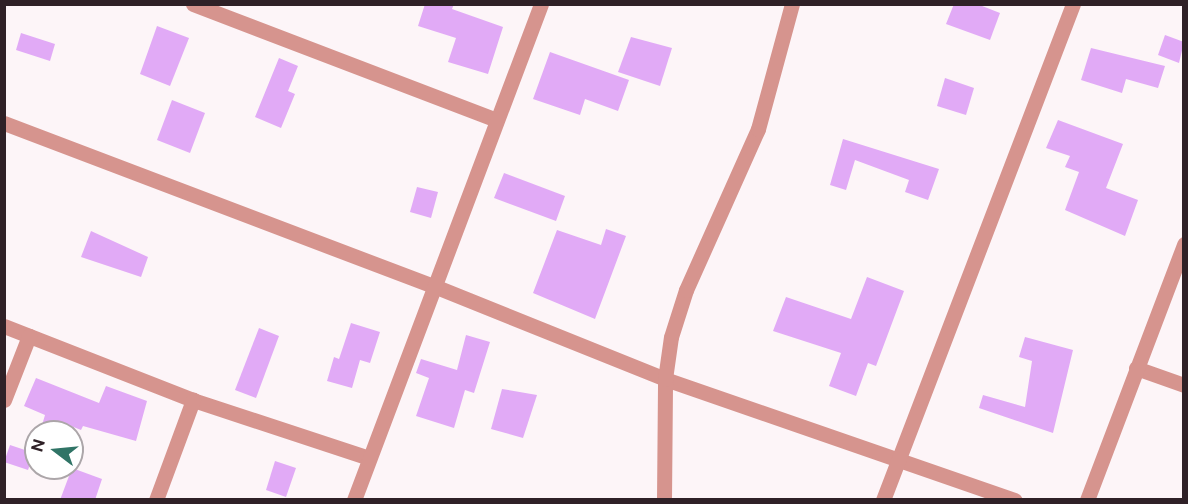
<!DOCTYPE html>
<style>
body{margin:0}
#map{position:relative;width:1188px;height:504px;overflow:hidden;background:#fdf5f8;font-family:"Public Sans",sans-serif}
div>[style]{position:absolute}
.building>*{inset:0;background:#e1aaf6}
.minor>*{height:15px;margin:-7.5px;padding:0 7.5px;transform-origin:7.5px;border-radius:7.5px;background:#d6948e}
span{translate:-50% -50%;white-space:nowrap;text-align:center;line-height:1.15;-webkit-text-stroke:4.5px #fff;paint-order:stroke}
.frame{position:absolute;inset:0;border:6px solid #2f2127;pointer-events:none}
.north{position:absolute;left:24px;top:420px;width:60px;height:60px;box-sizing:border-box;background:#fff;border:2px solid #aca6a9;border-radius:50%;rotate:286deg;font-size:16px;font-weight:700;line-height:24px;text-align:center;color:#2f2127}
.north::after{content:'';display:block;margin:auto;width:21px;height:27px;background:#307466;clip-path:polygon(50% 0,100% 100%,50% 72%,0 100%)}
</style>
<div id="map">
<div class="building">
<i style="clip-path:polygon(425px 4px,454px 4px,452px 9px,503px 27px,488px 74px,448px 62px,456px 38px,418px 26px)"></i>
<i style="clip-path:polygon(954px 4px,977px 4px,1000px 13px,990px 40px,946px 24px)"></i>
<i style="clip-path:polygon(157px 26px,189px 38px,170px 86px,140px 74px)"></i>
<i style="clip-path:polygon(21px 33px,55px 44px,50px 61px,16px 50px)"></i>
<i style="clip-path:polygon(1165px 35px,1184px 42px,1179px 63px,1158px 55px)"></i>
<i style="clip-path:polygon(631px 37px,672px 48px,660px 86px,618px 72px)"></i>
<i style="clip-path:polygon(1091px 48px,1165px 66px,1158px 88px,1126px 79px,1122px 93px,1081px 80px)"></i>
<i style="clip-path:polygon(550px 52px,629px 80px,618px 111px,585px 99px,580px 115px,533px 99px)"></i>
<i style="clip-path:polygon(279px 58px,298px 66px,288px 91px,295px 94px,281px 128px,255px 117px)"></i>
<i style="clip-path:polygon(945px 78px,974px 88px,966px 115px,937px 106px)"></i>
<i style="clip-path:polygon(172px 100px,205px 113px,190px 153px,157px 140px)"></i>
<i style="clip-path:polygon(1058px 120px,1123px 144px,1106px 188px,1138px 200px,1125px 236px,1065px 210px,1079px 172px,1065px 167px,1070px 156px,1046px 148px)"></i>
<i style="clip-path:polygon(843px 139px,939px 169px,928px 200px,905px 192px,909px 180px,855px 160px,846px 190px,830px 185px)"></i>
<i style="clip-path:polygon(504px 173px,565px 196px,556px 221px,494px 198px)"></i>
<i style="clip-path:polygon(417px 187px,438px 192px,431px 218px,410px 212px)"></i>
<i style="clip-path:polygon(606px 229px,626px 236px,595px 319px,533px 293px,557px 230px,601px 245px)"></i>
<i style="clip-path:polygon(91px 231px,148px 257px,141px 277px,81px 257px)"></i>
<i style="clip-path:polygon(867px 277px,904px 291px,876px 366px,868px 363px,856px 396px,829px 386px,841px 353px,773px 331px,786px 297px,851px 319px)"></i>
<i style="clip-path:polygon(351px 323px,380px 332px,370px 363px,360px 360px,352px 388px,327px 381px,334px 357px,339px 359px)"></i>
<i style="clip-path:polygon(259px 328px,279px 336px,256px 398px,235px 390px)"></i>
<i style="clip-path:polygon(466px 335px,490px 342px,474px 393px,465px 390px,454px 428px,416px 416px,429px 378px,416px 373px,421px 359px,457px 370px)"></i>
<i style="clip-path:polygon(1025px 337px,1073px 350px,1053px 433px,979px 408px,983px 395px,1025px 407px,1032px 361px,1019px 357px)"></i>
<i style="clip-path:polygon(36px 378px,99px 403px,106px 386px,147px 401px,136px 441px,83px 426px,81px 430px,71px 426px,69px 432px,40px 432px,45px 415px,24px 406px)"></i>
<i style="clip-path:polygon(502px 389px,537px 395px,523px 438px,491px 429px)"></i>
<i style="clip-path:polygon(10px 445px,34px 453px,28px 470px,4px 462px)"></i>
<i style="clip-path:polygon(275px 461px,296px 468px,286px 497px,266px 490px)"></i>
<i style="clip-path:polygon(72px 468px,102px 479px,95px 500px,60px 500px)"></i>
</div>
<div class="minor">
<i style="left:193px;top:4px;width:325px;rotate:20.9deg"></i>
<i style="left:4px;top:123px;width:460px;rotate:20.8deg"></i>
<i style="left:434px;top:286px;width:249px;rotate:21.9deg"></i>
<i style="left:665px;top:379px;width:370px;rotate:19.1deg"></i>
<i style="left:4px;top:326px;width:203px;rotate:21.4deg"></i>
<i style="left:193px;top:400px;width:185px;rotate:18.2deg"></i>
<i style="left:1136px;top:368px;width:51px;rotate:19.5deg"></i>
<i style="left:4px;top:400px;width:69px;rotate:-68.7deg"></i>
<i style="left:156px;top:500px;width:107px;rotate:-69.7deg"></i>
<i style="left:354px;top:500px;width:530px;rotate:-69.34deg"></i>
<i style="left:664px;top:500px;width:121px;rotate:-89.5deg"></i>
<i style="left:665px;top:379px;width:42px;rotate:-81.9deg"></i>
<i style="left:671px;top:337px;width:49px;rotate:-72.3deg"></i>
<i style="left:686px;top:290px;width:176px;rotate:-65.9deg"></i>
<i style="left:758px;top:129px;width:130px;rotate:-74.8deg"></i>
<i style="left:883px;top:500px;width:531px;rotate:-69.04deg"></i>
<i style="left:1087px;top:500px;width:274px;rotate:-69.2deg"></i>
</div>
<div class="frame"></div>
<div class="north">N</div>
</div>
